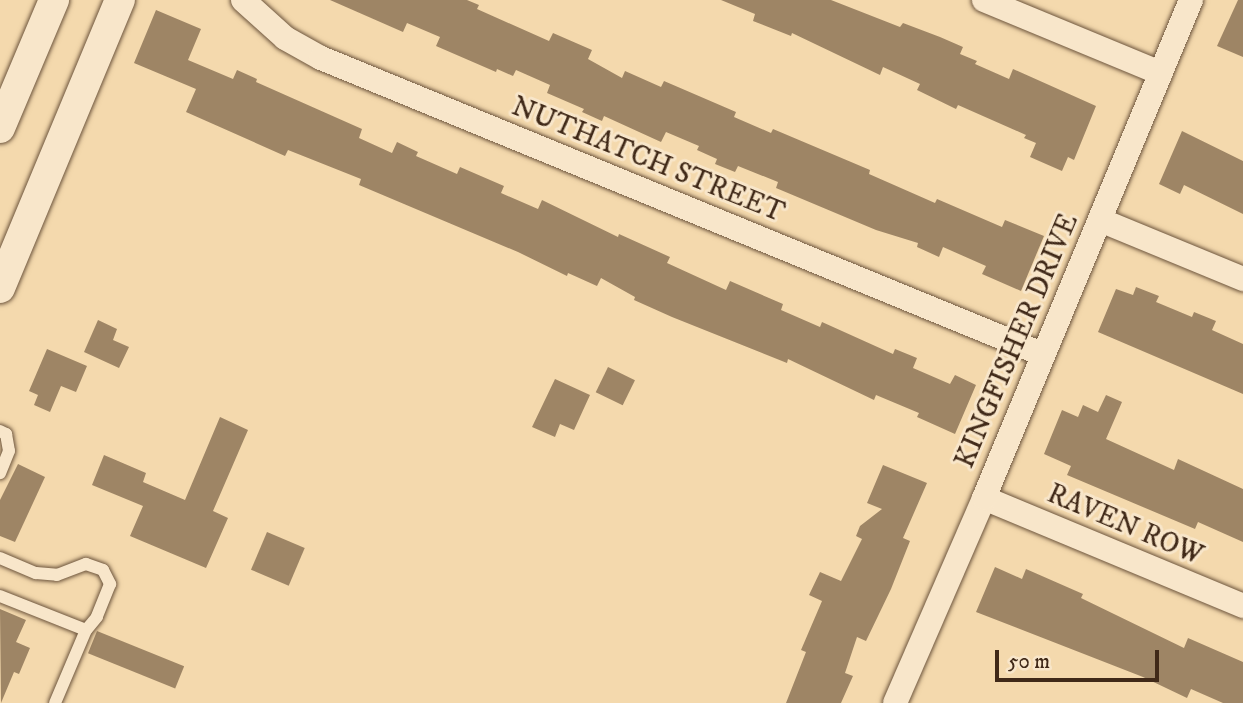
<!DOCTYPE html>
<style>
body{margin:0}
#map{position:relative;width:1243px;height:703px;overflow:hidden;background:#f4d9ad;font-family:"IM FELL DW Pica",serif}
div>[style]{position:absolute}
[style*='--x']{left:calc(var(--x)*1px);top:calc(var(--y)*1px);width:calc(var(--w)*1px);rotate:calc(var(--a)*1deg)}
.building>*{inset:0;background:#9e8565;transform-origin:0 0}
.roads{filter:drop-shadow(0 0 2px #6d553d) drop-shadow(0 0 2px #6d553d)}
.service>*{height:12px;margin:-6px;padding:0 6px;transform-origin:6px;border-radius:6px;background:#f8e6ca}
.minor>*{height:24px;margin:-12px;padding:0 12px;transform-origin:12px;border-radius:12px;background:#f8e6ca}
.tertiary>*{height:30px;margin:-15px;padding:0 15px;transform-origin:15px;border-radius:15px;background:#f8e6ca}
span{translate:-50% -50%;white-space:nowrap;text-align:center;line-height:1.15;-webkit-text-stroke:6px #f8e6ca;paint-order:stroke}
.street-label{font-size:28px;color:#402918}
.scale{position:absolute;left:995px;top:650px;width:164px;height:32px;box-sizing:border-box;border:4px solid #402918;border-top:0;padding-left:9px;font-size:21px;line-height:24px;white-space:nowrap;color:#402918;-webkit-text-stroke:5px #f8e6ca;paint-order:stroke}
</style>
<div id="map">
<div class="building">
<div style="clip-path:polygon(330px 0,467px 0,479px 5px,477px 9px,549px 41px,553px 33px,592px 50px,588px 59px,622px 78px,625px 71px,661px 87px,664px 81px,736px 112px,734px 117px,771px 133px,773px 129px,870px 170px,869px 174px,935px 203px,937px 199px,1002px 227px,1005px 220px,1044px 236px,1021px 291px,982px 274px,986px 266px,943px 247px,939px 257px,917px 247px,918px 243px,876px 230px,776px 188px,778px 182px,738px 166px,735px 172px,715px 164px,717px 159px,697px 150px,699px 146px,666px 132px,661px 142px,604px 116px,602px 121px,582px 112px,584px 109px,547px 93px,550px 85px,516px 70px,513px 76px,497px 69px,496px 72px,436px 46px,440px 37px,407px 23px,403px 32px)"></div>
<div style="clip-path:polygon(721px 0,831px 0,900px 27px,903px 23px,940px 37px,963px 47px,960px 54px,977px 61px,975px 64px,1009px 79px,1013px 69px,1096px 106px,1074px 160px,1068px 157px,1062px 171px,1030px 157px,1036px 143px,1024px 138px,1026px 135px,958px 105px,956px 109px,917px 90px,920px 84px,883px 67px,880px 75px,792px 33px,791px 36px,753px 21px,755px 14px)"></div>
<div style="clip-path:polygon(1238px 0,1243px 0,1243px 57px,1217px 46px)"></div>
<div style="clip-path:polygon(156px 10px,201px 29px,188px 60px,233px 79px,237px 70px,257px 79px,256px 82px,362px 129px,359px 138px,392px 153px,397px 142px,418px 152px,416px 156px,457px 174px,460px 167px,504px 186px,501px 193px,538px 209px,542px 200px,618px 237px,619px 234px,670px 257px,667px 263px,726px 290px,730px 281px,783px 304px,781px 310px,820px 327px,822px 322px,893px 354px,895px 349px,917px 358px,913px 368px,950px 384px,955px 375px,976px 385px,955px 434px,917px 417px,919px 413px,876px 395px,874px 400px,788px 359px,787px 363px,672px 317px,634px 300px,635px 297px,601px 278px,597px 286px,568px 273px,567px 276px,518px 252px,359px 185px,361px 179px,288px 150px,285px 156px,186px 112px,196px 89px,134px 63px)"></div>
<div style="clip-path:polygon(1182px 131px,1243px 161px,1243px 214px,1184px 185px,1180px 194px,1159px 184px)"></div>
<div style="clip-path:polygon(1136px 287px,1159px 296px,1156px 302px,1192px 317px,1194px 312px,1216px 321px,1212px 330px,1243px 344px,1243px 394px,1098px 332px,1116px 289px,1133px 295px)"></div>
<div style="clip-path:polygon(98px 320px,117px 329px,113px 340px,129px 347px,119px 368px,84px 352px)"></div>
<div style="clip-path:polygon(47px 349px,87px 366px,76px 392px,61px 386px,50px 412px,34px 405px,38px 395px,29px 391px)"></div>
<div style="left:608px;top:367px;width:30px;height:28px;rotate:26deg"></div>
<div style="clip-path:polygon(555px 379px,590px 395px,574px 430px,560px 424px,555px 437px,532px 427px)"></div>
<div style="clip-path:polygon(1106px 395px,1122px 402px,1106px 439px,1174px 470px,1178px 459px,1243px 489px,1243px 542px,1198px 522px,1195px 529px,1067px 475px,1071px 466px,1044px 454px,1062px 410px,1078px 417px,1083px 405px,1098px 412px)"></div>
<div style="clip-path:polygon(220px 417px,248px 430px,213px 511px,228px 518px,206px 568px,130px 536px,143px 506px,92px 485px,104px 455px,146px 473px,143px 482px,185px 500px)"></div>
<div style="clip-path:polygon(18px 464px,45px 477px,15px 542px,0 536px,0 500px)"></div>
<div style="clip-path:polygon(883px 465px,927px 483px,903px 538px,910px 541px,891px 589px,866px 641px,857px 637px,845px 673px,853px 676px,841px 703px,786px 703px,806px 652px,801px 650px,822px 601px,809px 595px,820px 572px,841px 581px,862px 539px,856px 536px,860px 526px,882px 509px,867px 503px)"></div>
<div style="left:267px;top:532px;width:41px;height:41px;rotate:23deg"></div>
<div style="clip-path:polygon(995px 567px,1022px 579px,1026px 569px,1083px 594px,1081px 598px,1184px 648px,1188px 638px,1243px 662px,1243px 703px,1223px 703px,1191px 689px,1187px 698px,1143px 677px,976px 612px)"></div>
<div style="clip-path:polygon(0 609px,26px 620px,16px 642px,30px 648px,19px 674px,14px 672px,1px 703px)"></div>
<div style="left:97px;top:631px;width:94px;height:24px;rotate:22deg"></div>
</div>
<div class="roads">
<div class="service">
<div style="--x:0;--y:431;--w:7;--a:27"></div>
<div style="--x:6;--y:434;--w:17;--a:80"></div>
<div style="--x:9;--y:451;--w:24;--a:112"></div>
<div style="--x:0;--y:558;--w:39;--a:23"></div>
<div style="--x:36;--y:573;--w:21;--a:5"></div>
<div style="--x:57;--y:575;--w:31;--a:-21"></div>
<div style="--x:86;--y:564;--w:18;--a:19"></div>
<div style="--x:103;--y:570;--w:16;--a:63"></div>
<div style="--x:110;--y:584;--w:35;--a:112"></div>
<div style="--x:97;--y:617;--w:17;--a:130"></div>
<div style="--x:86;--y:630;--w:79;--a:113"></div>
<div style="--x:0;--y:596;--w:92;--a:21.6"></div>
</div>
<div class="minor">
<div style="--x:243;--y:0;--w:57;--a:42.1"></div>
<div style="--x:285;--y:38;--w:41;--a:29.1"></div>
<div style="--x:321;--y:58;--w:779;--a:22.32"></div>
<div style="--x:984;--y:0;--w:191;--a:22.5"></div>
<div style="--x:1100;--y:220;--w:155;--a:22.4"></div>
<div style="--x:984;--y:498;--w:281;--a:22.6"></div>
<div style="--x:895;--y:703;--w:223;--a:-66.5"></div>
<div style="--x:984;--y:498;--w:539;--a:-67.43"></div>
</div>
<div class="tertiary">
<div style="--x:0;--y:128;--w:139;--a:-67.1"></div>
<div style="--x:0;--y:288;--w:312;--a:-67.4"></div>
</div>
</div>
<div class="street-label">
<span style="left:648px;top:160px;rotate:22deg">NUTHATCH STREET</span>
<span style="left:1017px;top:341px;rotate:-67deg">KINGFISHER DRIVE</span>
<span style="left:1125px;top:525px;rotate:23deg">RAVEN ROW</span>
</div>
<div class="scale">50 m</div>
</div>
